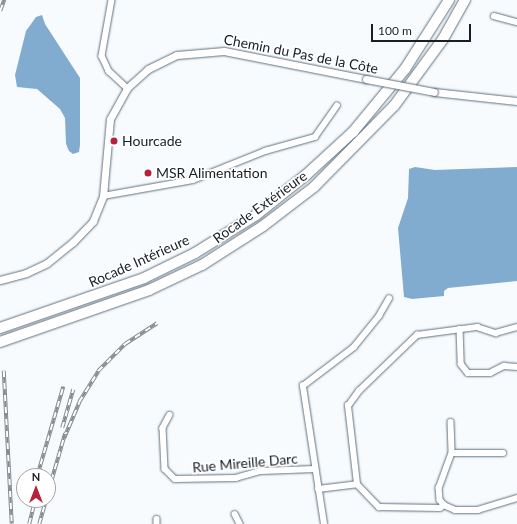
<!DOCTYPE html>
<meta charset="utf-8">
<style>
body{margin:0}
#map{position:relative;width:517px;height:524px;overflow:hidden;background:#f7fbfe;font-family:Lato,sans-serif}
div>[style]{position:absolute}
[style*='--x']{left:calc(var(--x)*1px);top:calc(var(--y)*1px);width:calc(var(--w)*1px);rotate:calc(var(--a)*1deg)}
.water>*{inset:0;background:#82abd0}
.roads{filter:drop-shadow(0 0 1px #61707e) drop-shadow(0 0 1px #61707e)}
.minor>*{height:5.5px;margin:-2.75px;padding:0 2.75px;transform-origin:2.75px;border-radius:2.75px;background:#fff}
.tertiary>*{height:7px;margin:-3.5px;padding:0 3.5px;transform-origin:3.5px;border-radius:3.5px;background:#fff}
.motorway>*{height:10px;margin:-5px;padding:0 5px;transform-origin:5px;border-radius:5px;background:#fff}
.rail>*{height:3.5px;margin-top:-1.75px;transform-origin:0;background:repeating-linear-gradient(90deg,#fff 0 6px,#868b8f 0 12px);box-sizing:border-box;border-block:1px solid #868b8f}
.bridges{filter:drop-shadow(0 0 1px #61707e) drop-shadow(0 0 1px #61707e)}
.tertiary-bridge>*{height:7px;margin:-3.5px;padding:0 3.5px;transform-origin:3.5px;border-radius:3.5px;background:#fff}
.dots>*{width:11px;height:11px;translate:-50% -50%;box-sizing:border-box;border:2px solid #fff;border-radius:50%}
span{translate:-50% -50%;white-space:nowrap;text-align:center;line-height:1.15;-webkit-text-stroke:3.5px #fff;paint-order:stroke}
.street-label{font-size:14px;color:#181e24}
.poi-label{font-size:14px;color:#181e24}
.left{translate:0 -50%;text-align:left}
.north{position:absolute;left:16px;top:468px;width:40px;height:40px;box-sizing:border-box;background:#fff;border:1px solid #a3a5a7;border-radius:50%;rotate:0deg;font-size:11px;font-weight:700;line-height:16px;text-align:center;color:#181e24}
.north::after{content:'';display:block;margin:auto;width:14px;height:18px;background:#b42139;clip-path:polygon(50% 0,100% 100%,50% 72%,0 100%)}
.scale{position:absolute;left:371px;top:24px;width:100px;height:18px;box-sizing:border-box;border:2px solid #181e24;border-top:0;padding-left:5px;font-size:12px;line-height:14px;white-space:nowrap;color:#181e24;-webkit-text-stroke:3px #fff;paint-order:stroke}
</style>
<div id="map">
<div class="water">
<div style="clip-path:polygon(42px 15px,45px 24px,80px 78px,80px 145px,79px 152px,73px 154px,69px 151px,66px 144px,65px 118px,60px 109px,37px 89px,17px 87px,15px 75px,26px 31px,36px 17px)"></div>
<div style="clip-path:polygon(415px 167px,435px 170px,517px 167px,517px 281px,448px 288px,444px 291px,444px 296px,412px 299px,404px 297px,398px 228px,408px 198px,409px 169px)"></div>
</div>
<div class="roads">
<div class="minor">
<div style="--x:112;--y:0;--w:57;--a:100.1"></div>
<div style="--x:102;--y:56;--w:17;--a:65"></div>
<div style="--x:109;--y:71;--w:25;--a:43"></div>
<div style="--x:494;--y:16;--w:24;--a:15"></div>
<div style="--x:103;--y:196;--w:91;--a:-10.1"></div>
<div style="--x:193;--y:180;--w:78;--a:-21.9"></div>
<div style="--x:265;--y:151;--w:52;--a:-15.6"></div>
<div style="--x:315;--y:137;--w:38;--a:-55"></div>
<div style="--x:460;--y:329;--w:35;--a:88"></div>
<div style="--x:461;--y:364;--w:11;--a:52"></div>
<div style="--x:468;--y:373;--w:22;--a:0"></div>
<div style="--x:490;--y:373;--w:16;--a:-27"></div>
<div style="--x:504;--y:366;--w:13;--a:4"></div>
<div style="--x:170;--y:415;--w:15;--a:118"></div>
<div style="--x:163;--y:428;--w:41;--a:87.2"></div>
<div style="--x:165;--y:469;--w:14;--a:45"></div>
<div style="--x:175;--y:479;--w:61;--a:-0.9"></div>
<div style="--x:236;--y:478;--w:26;--a:-16"></div>
<div style="--x:261;--y:471;--w:54;--a:-2.1"></div>
<div style="--x:451;--y:422;--w:31;--a:88"></div>
<div style="--x:452;--y:453;--w:37;--a:110"></div>
<div style="--x:439;--y:488;--w:12;--a:85"></div>
<div style="--x:440;--y:500;--w:6;--a:51"></div>
<div style="--x:444;--y:505;--w:12;--a:24"></div>
<div style="--x:455;--y:510;--w:23;--a:0"></div>
<div style="--x:478;--y:510;--w:41;--a:-17.1"></div>
<div style="--x:452;--y:453;--w:51;--a:0"></div>
<div style="--x:357;--y:484;--w:79;--a:-96.6"></div>
<div style="--x:348;--y:406;--w:19;--a:-54"></div>
<div style="--x:359;--y:391;--w:81;--a:-44"></div>
<div style="--x:417;--y:335;--w:61;--a:-7.6"></div>
<div style="--x:477;--y:327;--w:20;--a:18"></div>
<div style="--x:496;--y:333;--w:22;--a:-16"></div>
<div style="--x:318;--y:489;--w:39;--a:-7"></div>
<div style="--x:357;--y:484;--w:32;--a:46"></div>
<div style="--x:379;--y:507;--w:61;--a:0.9"></div>
<div style="--x:440;--y:508;--w:5;--a:-37"></div>
<div style="--x:235;--y:514;--w:11;--a:63"></div>
<div style="--x:157;--y:519;--w:5;--a:90"></div>
<div style="--x:324;--y:524;--w:140;--a:-98.7"></div>
<div style="--x:303;--y:386;--w:64;--a:-37.4"></div>
<div style="--x:354;--y:347;--w:40;--a:-51"></div>
<div style="--x:379;--y:316;--w:20;--a:-60"></div>
</div>
<div class="tertiary">
<div style="--x:434;--y:92;--w:83;--a:6.2"></div>
<div style="--x:0;--y:280;--w:27;--a:-15"></div>
<div style="--x:26;--y:273;--w:23;--a:-25"></div>
<div style="--x:47;--y:263;--w:33;--a:-39"></div>
<div style="--x:73;--y:242;--w:29;--a:-46"></div>
<div style="--x:93;--y:221;--w:27;--a:-68"></div>
<div style="--x:103;--y:196;--w:77;--a:-84.8"></div>
<div style="--x:110;--y:119;--w:35;--a:-61"></div>
<div style="--x:127;--y:88;--w:28;--a:-42"></div>
<div style="--x:148;--y:69;--w:32;--a:-26"></div>
<div style="--x:177;--y:55;--w:47;--a:-4.9"></div>
<div style="--x:224;--y:51;--w:145;--a:11.2"></div>
</div>
<div class="motorway">
<div style="--x:0;--y:328;--w:152;--a:-19.1"></div>
<div style="--x:144;--y:278;--w:57;--a:-26.1"></div>
<div style="--x:195;--y:253;--w:72;--a:-31.9"></div>
<div style="--x:256;--y:215;--w:64;--a:-38.7"></div>
<div style="--x:306;--y:175;--w:64;--a:-42.5"></div>
<div style="--x:353;--y:132;--w:82;--a:-50.5"></div>
<div style="--x:405;--y:69;--w:82;--a:-57.5"></div>
<div style="--x:0;--y:342;--w:158;--a:-19.2"></div>
<div style="--x:149;--y:290;--w:59;--a:-25.3"></div>
<div style="--x:202;--y:265;--w:72;--a:-32.6"></div>
<div style="--x:263;--y:226;--w:64;--a:-37.4"></div>
<div style="--x:314;--y:187;--w:114;--a:-45.4"></div>
<div style="--x:394;--y:106;--w:83;--a:-53.8"></div>
<div style="--x:443;--y:39;--w:45;--a:-60.6"></div>
</div>
</div>
<div class="rail">
<div style="--x:0;--y:11;--w:12;--a:-70"></div>
<div style="--x:4;--y:371;--w:153;--a:87"></div>
<div style="--x:62;--y:428;--w:40;--a:-74"></div>
<div style="--x:64;--y:438;--w:39;--a:-67"></div>
<div style="--x:79;--y:402;--w:36;--a:-58"></div>
<div style="--x:98;--y:371;--w:38;--a:-45"></div>
<div style="--x:125;--y:344;--w:38;--a:-33"></div>
<div style="--x:37;--y:476;--w:93;--a:-73.7"></div>
<div style="--x:48;--y:492;--w:61;--a:-73.9"></div>
<div style="--x:29;--y:524;--w:25;--a:-76"></div>
<div style="--x:39;--y:524;--w:25;--a:-74"></div>
</div>
<div class="bridges">
<div class="tertiary-bridge">
<div style="--x:366;--y:79;--w:69;--a:10.8"></div>
</div>
</div>
<div class="dots">
<div style="left:114px;top:141px;background:#b42139"></div>
<div style="left:148px;top:173px;background:#b42139"></div>
</div>
<div class="street-label">
<span style="left:301px;top:54px;rotate:11deg">Chemin du Pas de la Côte</span>
<span style="left:260px;top:207px;rotate:-36deg">Rocade Extérieure</span>
<span style="left:139px;top:261px;rotate:-24deg">Rocade Intérieure</span>
<span style="left:245px;top:463px;rotate:-5deg">Rue Mireille Darc</span>
</div>
<div class="poi-label">
<span class="left" style="left:122px;top:141px">Hourcade</span>
<span class="left" style="left:156px;top:173px">MSR Alimentation</span>
</div>
<div class="north">N</div>
<div class="scale">100 m</div>
</div>
